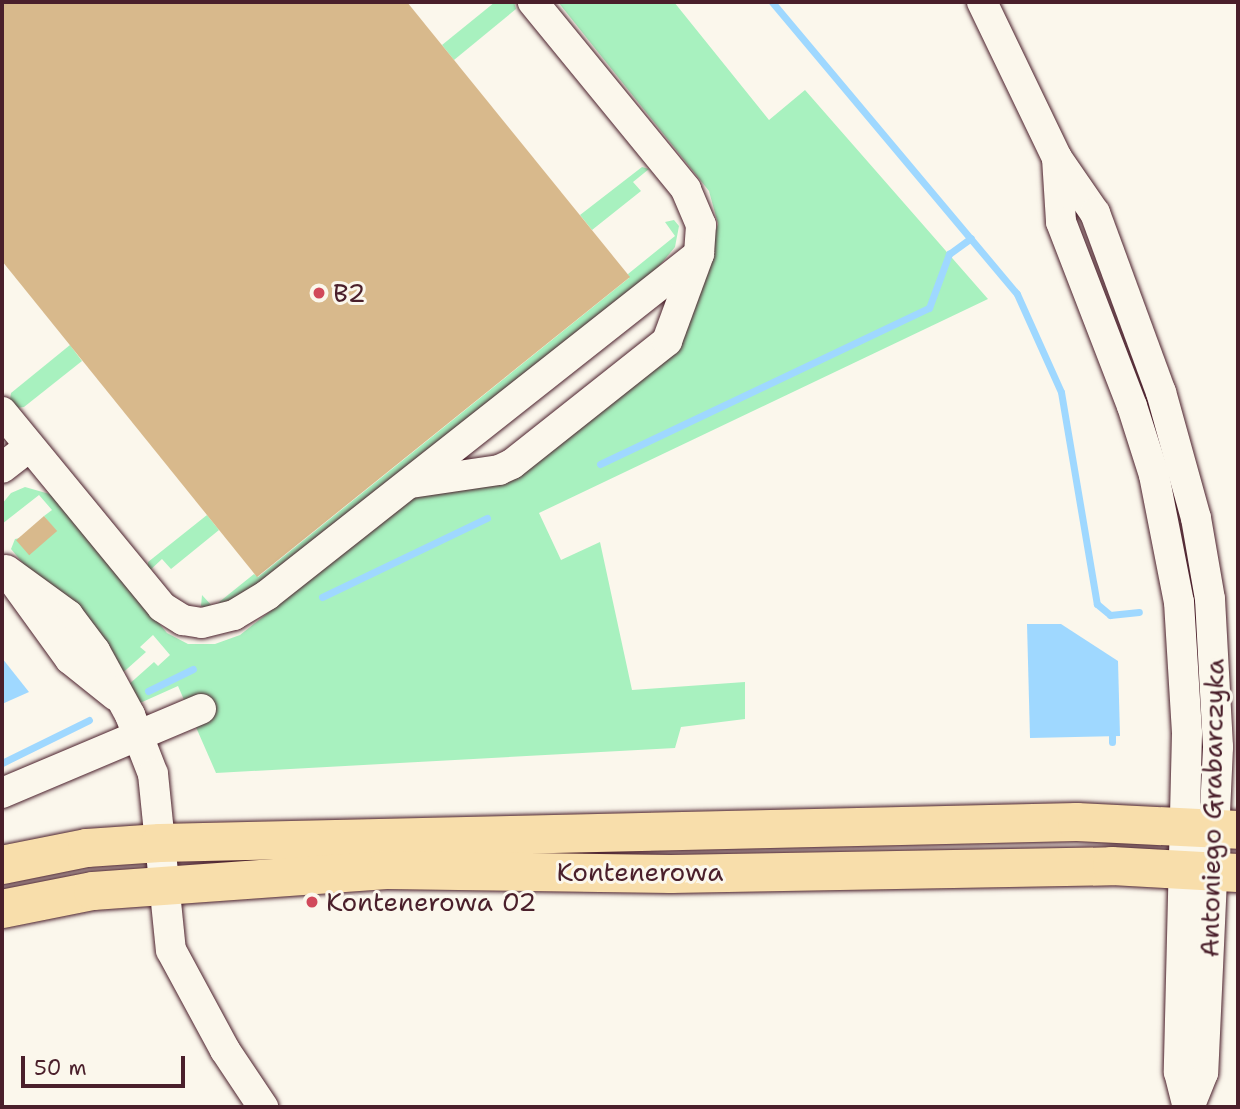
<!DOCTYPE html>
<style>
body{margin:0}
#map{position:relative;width:1240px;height:1109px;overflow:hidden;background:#fbf7ec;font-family:"Shantell Sans",sans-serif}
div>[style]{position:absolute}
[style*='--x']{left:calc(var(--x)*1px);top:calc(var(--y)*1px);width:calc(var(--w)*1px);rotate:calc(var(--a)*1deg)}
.green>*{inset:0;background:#a8f1bf}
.water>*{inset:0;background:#9fd8ff}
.stream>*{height:7px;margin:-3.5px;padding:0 3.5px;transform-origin:3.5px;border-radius:3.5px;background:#9fd8ff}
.building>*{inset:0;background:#d8b98c;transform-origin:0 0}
.roads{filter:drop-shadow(0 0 2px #4a1f2b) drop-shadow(0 0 2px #4a1f2b)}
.minor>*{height:30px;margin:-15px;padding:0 15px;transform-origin:15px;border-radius:15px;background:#fbf7ec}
.major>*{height:38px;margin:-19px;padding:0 19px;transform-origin:19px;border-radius:19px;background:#f8deab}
.dots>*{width:19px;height:19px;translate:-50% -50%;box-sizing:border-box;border:4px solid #fbf7ec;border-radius:50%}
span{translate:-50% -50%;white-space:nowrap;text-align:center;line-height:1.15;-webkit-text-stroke:6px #fbf7ec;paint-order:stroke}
.poi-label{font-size:26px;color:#4a1f2b}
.left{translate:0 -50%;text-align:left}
.street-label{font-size:26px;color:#4a1f2b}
.frame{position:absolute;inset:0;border:4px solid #4a1f2b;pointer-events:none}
.scale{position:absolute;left:21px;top:1056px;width:164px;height:32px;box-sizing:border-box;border:4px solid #4a1f2b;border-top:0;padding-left:9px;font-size:21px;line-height:24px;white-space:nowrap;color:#4a1f2b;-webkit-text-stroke:5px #fbf7ec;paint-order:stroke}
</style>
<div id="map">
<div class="green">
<div style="clip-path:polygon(495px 2px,514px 2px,516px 9px,454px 60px,442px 45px)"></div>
<div style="clip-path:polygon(558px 2px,674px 2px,769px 120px,805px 90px,988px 299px,539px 513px,561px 560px,600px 542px,632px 690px,745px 682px,745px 719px,681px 727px,675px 748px,216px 773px,178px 686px,140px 703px,127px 686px,154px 662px,158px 666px,170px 655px,153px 635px,140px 647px,146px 652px,118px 677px,11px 549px,15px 539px,56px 531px,44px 516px,52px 510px,39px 495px,2px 524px,2px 504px,11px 493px,25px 487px,53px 495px,167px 633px,188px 644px,215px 644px,240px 635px,424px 489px,508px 475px,689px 307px,718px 224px,709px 191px)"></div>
<div style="clip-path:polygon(642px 167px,649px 169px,633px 182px,641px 191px,592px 230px,580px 215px)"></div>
<div style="clip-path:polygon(674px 220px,679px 226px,675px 247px,655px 271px,254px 593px,228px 606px,208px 609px,201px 606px,202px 595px,213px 607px,254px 574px,258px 577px,629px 278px,628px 274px,675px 236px,665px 222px)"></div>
<div style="clip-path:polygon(70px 345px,82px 361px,24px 407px,16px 408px,10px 400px,11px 393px)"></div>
<div style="clip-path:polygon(207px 515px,219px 530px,171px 569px,162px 559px,147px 573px,148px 562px)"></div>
</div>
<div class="water">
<div style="clip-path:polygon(1027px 624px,1061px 624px,1118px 661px,1120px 736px,1030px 738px)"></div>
<div style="clip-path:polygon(2px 658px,29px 692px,2px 704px)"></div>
</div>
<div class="stream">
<div style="--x:772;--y:2;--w:381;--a:50"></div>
<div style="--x:1017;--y:294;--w:107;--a:65.8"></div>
<div style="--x:1061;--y:392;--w:215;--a:80.4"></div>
<div style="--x:1097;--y:604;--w:17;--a:40"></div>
<div style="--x:1110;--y:615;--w:29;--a:-6"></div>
<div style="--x:600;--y:464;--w:364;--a:-25.4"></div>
<div style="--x:929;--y:308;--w:58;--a:-69.7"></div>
<div style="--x:949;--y:254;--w:27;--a:-36"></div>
<div style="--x:322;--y:597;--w:183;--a:-25.6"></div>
<div style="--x:148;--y:691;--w:50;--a:-26.1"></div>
<div style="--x:1112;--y:736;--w:6;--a:90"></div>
<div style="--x:2;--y:763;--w:97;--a:-26.3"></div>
</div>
<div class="building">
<div style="clip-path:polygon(2px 2px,407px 2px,630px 277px,257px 577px,2px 261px)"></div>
<div style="left:44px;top:516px;width:20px;height:37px;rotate:49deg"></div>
</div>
<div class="roads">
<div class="minor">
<div style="--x:982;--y:2;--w:173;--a:64.3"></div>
<div style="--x:1057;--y:158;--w:67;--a:55.4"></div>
<div style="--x:1095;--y:213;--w:191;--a:69.8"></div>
<div style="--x:1161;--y:392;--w:131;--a:74.5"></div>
<div style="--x:1196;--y:518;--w:82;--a:80.2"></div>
<div style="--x:1210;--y:599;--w:148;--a:86.9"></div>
<div style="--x:1218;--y:747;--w:326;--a:92.6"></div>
<div style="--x:1203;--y:1073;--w:37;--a:112"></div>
<div style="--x:1057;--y:158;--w:64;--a:86.4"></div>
<div style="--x:1061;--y:222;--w:197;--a:68.9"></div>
<div style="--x:1132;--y:406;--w:72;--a:72.3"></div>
<div style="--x:1154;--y:475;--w:129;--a:78.9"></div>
<div style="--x:1179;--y:602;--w:131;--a:86.5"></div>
<div style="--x:1187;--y:733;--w:339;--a:91.4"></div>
<div style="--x:1179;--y:1072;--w:36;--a:76"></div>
<div style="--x:2;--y:412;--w:252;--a:50.6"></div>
<div style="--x:162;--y:607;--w:25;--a:32"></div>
<div style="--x:183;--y:620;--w:19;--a:9"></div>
<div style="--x:202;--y:623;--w:33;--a:-14"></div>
<div style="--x:234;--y:615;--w:39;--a:-31"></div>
<div style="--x:267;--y:595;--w:550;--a:-38.29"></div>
<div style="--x:699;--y:254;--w:29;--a:-86"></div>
<div style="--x:701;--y:225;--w:39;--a:-113"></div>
<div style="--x:686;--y:189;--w:242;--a:-129.3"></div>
<div style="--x:2;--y:468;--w:34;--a:-38"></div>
<div style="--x:411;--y:483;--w:89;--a:-8.4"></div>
<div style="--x:499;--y:470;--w:14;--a:-25"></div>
<div style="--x:512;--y:464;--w:198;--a:-38.4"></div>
<div style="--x:667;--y:341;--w:93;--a:-69.8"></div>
<div style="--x:6;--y:570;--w:77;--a:36"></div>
<div style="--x:68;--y:615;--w:45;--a:53.1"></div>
<div style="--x:95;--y:651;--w:73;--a:61.3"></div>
<div style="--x:130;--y:715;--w:63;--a:68.7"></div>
<div style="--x:153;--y:774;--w:177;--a:84.2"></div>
<div style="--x:171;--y:950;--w:114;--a:61.6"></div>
<div style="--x:225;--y:1050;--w:69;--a:56.3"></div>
<div style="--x:12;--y:579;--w:99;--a:54.1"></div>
<div style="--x:70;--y:659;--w:58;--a:38.7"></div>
<div style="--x:2;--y:793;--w:216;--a:-22.9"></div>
</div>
<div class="major">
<div style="--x:2;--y:865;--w:87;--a:-11.3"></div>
<div style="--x:87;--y:848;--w:73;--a:-3.9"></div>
<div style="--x:160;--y:843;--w:917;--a:-1.31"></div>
<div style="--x:1077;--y:822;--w:161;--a:2.8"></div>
<div style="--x:2;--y:909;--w:93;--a:-11.2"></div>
<div style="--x:93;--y:891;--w:294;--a:-4.1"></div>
<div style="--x:386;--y:870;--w:285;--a:0.8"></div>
<div style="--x:671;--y:874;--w:441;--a:-1"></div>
<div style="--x:1112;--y:866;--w:126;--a:3.2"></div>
</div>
</div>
<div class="dots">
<div style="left:319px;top:293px;background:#d1495b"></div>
<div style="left:312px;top:902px;background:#d1495b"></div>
</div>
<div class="poi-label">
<span class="left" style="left:333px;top:293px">B2</span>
<span class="left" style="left:326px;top:902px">Kontenerowa 02</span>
</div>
<div class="street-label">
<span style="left:1212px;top:808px;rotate:-89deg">Antoniego Grabarczyka</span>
<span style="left:640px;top:872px">Kontenerowa</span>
</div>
<div class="frame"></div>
<div class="scale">50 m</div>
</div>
